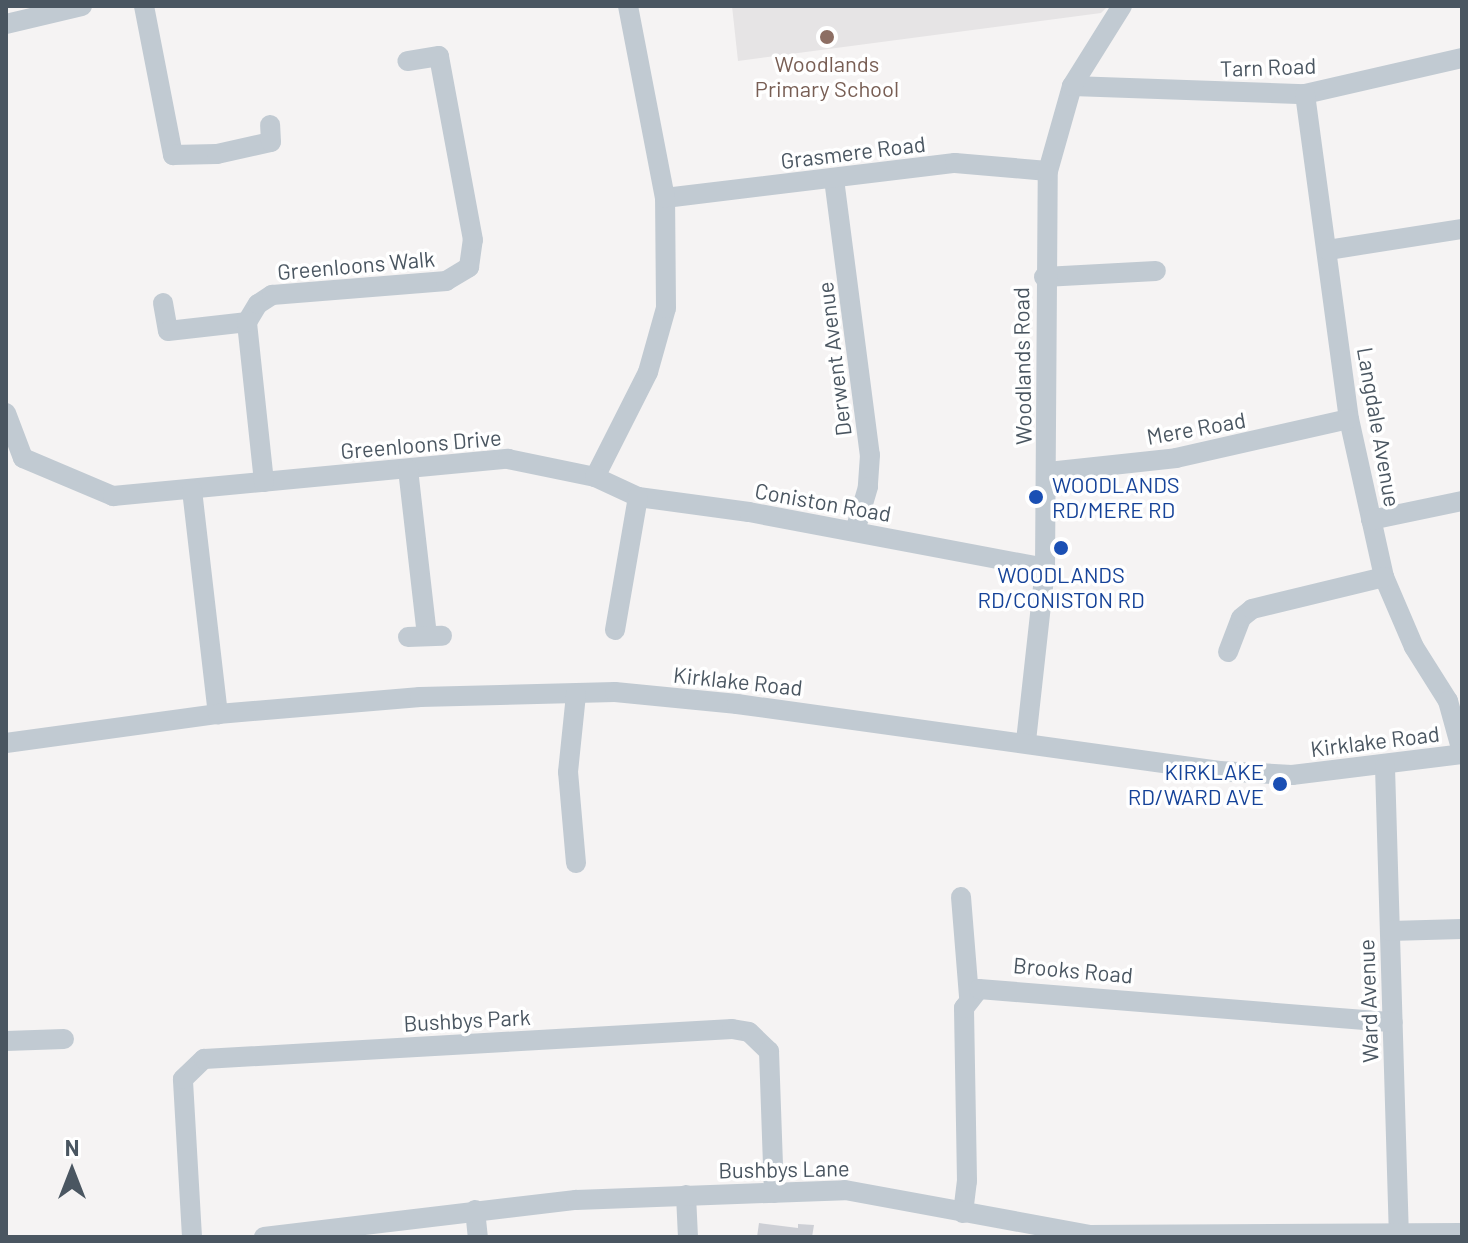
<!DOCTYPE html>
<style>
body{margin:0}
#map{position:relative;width:1468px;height:1243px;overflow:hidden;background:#f5f3f3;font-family:Barlow,sans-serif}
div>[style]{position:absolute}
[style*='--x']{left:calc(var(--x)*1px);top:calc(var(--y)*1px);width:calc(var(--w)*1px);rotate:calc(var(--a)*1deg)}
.education>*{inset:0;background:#e6e4e5}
.building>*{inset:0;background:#cdcfd5}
.minor>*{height:20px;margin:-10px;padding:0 10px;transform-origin:10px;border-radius:10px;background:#c1cad2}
.dots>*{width:22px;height:22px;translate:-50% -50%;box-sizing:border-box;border:4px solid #fff;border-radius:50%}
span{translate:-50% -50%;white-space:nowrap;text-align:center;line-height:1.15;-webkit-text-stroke:7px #fff;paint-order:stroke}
.education-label{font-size:22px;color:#785e54}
.street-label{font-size:22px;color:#4a5661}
.transit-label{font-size:22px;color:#164399}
.left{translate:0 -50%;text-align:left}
.right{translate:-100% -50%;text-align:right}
.frame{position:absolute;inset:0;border:8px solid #4a5661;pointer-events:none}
.north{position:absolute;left:32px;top:1131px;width:80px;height:80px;-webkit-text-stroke:6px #fff;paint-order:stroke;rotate:0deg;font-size:22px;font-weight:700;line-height:32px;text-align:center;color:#4a5661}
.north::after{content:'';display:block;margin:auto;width:28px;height:36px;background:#4a5661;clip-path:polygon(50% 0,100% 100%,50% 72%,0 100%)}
</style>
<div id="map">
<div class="education">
<div style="clip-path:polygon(732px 6px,1108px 6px,1101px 13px,738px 61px)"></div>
</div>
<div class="building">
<div style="clip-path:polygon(759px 1223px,798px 1228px,798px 1224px,814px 1225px,812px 1237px,757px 1237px)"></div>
</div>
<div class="minor">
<div style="--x:144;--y:6;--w:152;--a:79"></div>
<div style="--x:173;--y:155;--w:44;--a:-1.3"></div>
<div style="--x:217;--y:154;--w:55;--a:-12.5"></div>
<div style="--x:271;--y:142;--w:17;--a:-93"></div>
<div style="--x:6;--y:24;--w:78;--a:-13.3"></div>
<div style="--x:1072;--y:86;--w:233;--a:2"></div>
<div style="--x:1305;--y:94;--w:161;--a:-12.9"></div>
<div style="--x:1305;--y:94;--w:328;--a:82.3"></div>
<div style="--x:1349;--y:419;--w:162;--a:77.5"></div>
<div style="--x:1384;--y:577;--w:76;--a:66.8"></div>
<div style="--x:1414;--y:647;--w:64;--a:57.8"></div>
<div style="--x:1448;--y:701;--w:53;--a:74.6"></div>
<div style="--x:834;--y:179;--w:278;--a:82.6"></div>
<div style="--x:870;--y:455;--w:32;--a:94"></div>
<div style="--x:868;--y:487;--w:46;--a:106.5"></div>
<div style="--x:665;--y:198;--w:292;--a:-6.9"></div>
<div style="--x:955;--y:163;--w:93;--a:4.9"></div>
<div style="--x:1328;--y:250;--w:136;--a:-8.9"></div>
<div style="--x:1044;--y:277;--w:112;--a:-3.1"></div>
<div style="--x:163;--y:303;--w:28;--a:80"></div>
<div style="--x:168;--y:331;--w:80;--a:-6.5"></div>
<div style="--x:6;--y:413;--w:48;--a:69.3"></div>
<div style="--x:23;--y:458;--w:98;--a:22.9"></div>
<div style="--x:113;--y:496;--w:397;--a:-5.4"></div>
<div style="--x:508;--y:459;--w:89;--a:11.7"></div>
<div style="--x:595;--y:477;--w:118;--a:-63.2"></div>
<div style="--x:648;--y:372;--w:66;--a:-74.3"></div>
<div style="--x:666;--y:308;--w:110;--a:-90.5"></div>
<div style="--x:665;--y:198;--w:196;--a:-100.9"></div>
<div style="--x:408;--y:469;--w:167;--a:83.5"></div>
<div style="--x:1048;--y:472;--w:129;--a:-6.2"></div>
<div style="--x:1176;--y:458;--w:177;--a:-12.7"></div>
<div style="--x:595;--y:477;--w:47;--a:24.9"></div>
<div style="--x:638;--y:497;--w:112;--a:7.7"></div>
<div style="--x:749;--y:512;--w:301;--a:10.7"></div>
<div style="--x:264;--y:482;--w:161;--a:-96.1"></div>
<div style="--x:247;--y:322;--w:21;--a:-59"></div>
<div style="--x:258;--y:304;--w:17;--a:-33"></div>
<div style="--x:272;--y:295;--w:175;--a:-4.6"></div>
<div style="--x:446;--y:281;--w:27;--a:-31"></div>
<div style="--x:469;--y:267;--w:27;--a:-82"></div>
<div style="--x:473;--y:240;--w:187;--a:-100.5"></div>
<div style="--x:439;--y:56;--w:32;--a:171"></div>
<div style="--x:192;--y:490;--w:226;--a:83.4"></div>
<div style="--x:1371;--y:520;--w:93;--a:-11.8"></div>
<div style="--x:615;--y:630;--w:135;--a:-80.2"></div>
<div style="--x:408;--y:637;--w:34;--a:-2"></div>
<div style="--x:1228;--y:652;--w:36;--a:-69"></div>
<div style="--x:1241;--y:618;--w:14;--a:-39"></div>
<div style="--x:1252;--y:609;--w:136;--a:-13.6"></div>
<div style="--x:1026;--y:741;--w:174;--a:-83.7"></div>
<div style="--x:1045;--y:568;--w:397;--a:-89.6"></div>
<div style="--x:1048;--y:171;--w:88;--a:-74.2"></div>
<div style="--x:1072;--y:86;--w:94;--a:-58"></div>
<div style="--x:6;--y:743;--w:214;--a:-7.8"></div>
<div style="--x:218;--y:714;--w:203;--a:-4.8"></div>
<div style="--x:420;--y:697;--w:195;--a:-1.5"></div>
<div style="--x:615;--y:692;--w:123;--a:5.6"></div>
<div style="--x:737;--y:704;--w:487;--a:7.9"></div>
<div style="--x:1219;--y:771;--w:73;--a:3.1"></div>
<div style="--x:1292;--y:775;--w:171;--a:-7"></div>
<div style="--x:1385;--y:767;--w:465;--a:88.3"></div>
<div style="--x:576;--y:863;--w:91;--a:-95"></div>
<div style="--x:568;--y:772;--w:78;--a:-84.1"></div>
<div style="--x:961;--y:897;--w:100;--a:85.4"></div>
<div style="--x:1390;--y:931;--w:72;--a:-1.6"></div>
<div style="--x:6;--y:1041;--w:58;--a:-2"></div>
<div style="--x:686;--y:1195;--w:42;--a:87.3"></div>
<div style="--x:475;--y:1210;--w:27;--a:84"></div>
<div style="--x:963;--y:1213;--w:32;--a:-83"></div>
<div style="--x:967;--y:1181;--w:173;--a:-91"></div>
<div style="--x:964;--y:1008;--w:24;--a:-52"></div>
<div style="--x:979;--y:989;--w:415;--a:4.6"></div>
<div style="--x:192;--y:1237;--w:158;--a:-93.3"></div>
<div style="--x:183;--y:1079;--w:29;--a:-44"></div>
<div style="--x:204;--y:1059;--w:529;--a:-3.25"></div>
<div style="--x:732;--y:1029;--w:17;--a:10"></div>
<div style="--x:749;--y:1032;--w:28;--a:44"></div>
<div style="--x:769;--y:1051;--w:142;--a:88"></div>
<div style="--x:264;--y:1237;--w:314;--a:-6.8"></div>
<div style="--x:576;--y:1200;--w:269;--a:-2.1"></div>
<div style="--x:845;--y:1190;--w:248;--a:10.4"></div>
<div style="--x:1089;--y:1235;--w:373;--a:-0.3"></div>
</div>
<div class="dots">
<div style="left:827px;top:37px;background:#8d6e63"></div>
<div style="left:1036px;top:497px;background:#1a4fb4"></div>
<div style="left:1061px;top:548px;background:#1a4fb4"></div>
<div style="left:1280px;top:784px;background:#1a4fb4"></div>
</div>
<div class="education-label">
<span style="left:827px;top:76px">Woodlands<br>Primary School</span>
</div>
<div class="street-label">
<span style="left:1268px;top:67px;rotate:-2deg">Tarn Road</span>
<span style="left:853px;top:152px;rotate:-7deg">Grasmere Road</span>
<span style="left:356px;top:265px;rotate:-5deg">Greenloons Walk</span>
<span style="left:834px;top:359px;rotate:-97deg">Derwent Avenue</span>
<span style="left:1022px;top:366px;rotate:-91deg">Woodlands Road</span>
<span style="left:1379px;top:427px;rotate:80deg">Langdale Avenue</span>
<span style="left:1196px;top:428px;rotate:-10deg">Mere Road</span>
<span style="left:421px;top:444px;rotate:-5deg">Greenloons Drive</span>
<span style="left:823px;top:502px;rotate:10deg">Coniston Road</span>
<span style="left:738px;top:681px;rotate:6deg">Kirklake Road</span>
<span style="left:1375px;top:741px;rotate:-7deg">Kirklake Road</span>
<span style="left:1073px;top:970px;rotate:5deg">Brooks Road</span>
<span style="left:1368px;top:1001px;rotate:-92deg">Ward Avenue</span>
<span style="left:467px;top:1020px;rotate:-3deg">Bushbys Park</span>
<span style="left:784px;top:1169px;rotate:-1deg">Bushbys Lane</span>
</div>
<div class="transit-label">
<span class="left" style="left:1052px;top:497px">WOODLANDS<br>RD/MERE RD</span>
<span style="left:1061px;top:587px">WOODLANDS<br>RD/CONISTON RD</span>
<span class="right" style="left:1264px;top:784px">KIRKLAKE<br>RD/WARD AVE</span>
</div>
<div class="frame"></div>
<div class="north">N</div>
</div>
